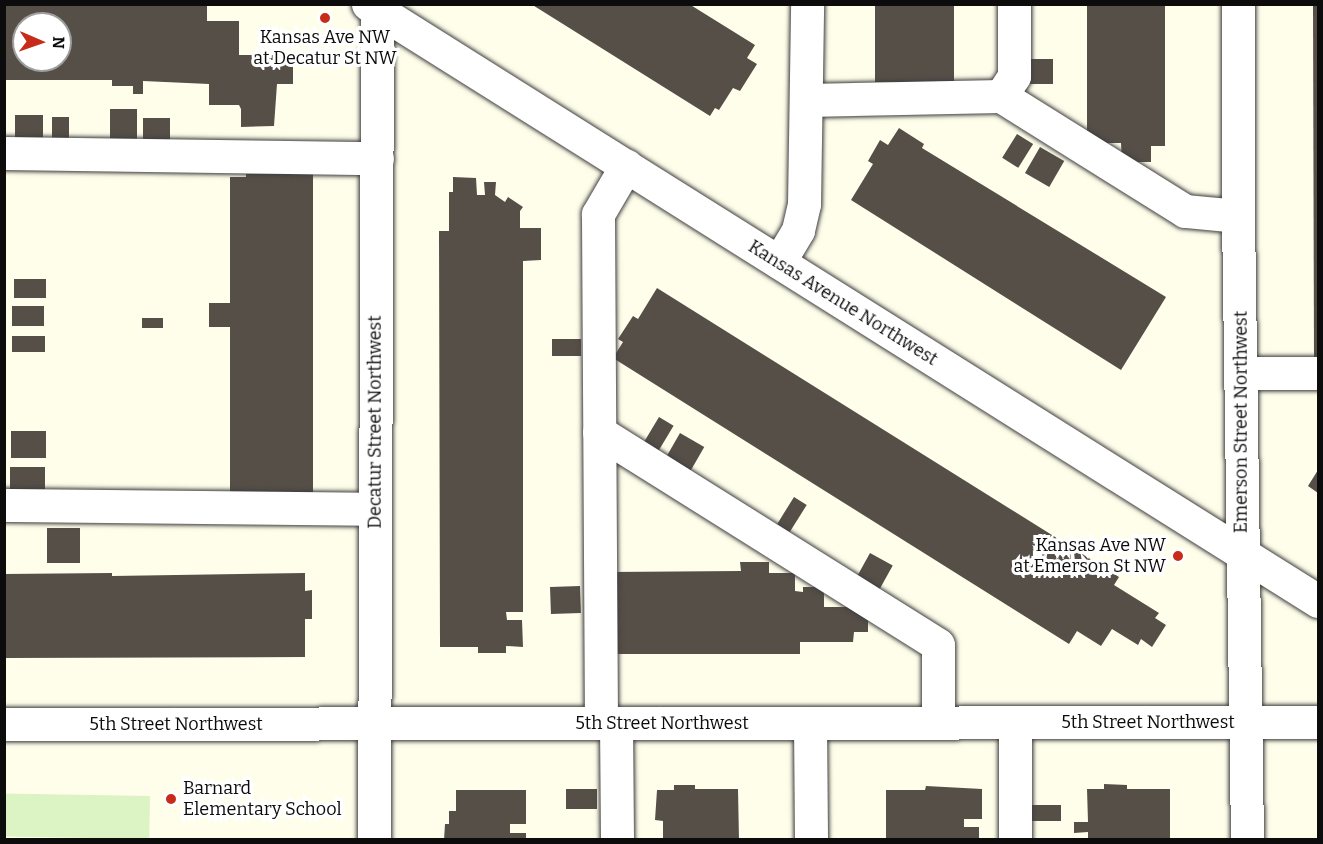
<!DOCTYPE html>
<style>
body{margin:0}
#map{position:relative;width:1323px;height:844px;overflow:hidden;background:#fffeeb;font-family:Bitter,serif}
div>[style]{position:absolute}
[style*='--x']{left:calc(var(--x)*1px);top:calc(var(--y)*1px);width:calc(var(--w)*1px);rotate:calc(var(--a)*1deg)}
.pitch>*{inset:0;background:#dcf3c4;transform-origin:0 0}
.building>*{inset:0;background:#564f48;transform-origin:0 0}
.roads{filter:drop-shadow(0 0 2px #3f3f3f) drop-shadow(0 0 2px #3f3f3f)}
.minor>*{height:33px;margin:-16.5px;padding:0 16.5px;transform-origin:16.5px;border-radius:16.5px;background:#fff}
.dots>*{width:16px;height:16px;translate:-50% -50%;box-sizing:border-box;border:3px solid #fff;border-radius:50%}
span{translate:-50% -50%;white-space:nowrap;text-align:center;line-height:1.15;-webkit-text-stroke:6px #fff;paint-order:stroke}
.poi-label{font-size:18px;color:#0c0c0c}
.right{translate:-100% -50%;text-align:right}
.left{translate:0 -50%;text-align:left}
.street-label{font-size:18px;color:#0c0c0c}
.frame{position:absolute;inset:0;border:6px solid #0c0c0c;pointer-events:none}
.north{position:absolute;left:12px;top:12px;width:60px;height:60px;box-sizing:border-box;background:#fff;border:2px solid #9e9e9e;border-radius:50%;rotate:92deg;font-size:16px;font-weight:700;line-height:24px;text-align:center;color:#0c0c0c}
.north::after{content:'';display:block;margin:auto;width:21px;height:27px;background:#c72b19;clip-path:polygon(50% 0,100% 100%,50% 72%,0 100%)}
</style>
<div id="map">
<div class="pitch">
<div style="left:150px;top:796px;width:43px;height:145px;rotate:91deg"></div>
</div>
<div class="building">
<div style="clip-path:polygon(evenodd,4px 4px,207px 4px,207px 21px,239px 21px,239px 55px,278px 55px,278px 60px,293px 60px,293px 84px,277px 84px,274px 126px,241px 127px,241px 109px,239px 105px,209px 105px,209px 84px,143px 81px,143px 94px,133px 94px,133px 86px,112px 86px,112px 80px,4px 80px,4px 4px,24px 24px,60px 24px,60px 60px,24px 60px,24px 24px)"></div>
<div style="clip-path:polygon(531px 4px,689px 4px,755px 45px,747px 58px,757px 64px,740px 91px,733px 88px,719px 110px,715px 108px,710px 116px)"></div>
<div style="clip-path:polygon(1313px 4px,1318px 4px,1318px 360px,1314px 360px)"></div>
<div style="left:875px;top:5px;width:79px;height:77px"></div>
<div style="clip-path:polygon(1087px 5px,1165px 5px,1165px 146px,1151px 146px,1151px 162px,1122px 162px,1121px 143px,1087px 143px)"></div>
<div style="left:1025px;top:59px;width:28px;height:25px"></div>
<div style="left:110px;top:109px;width:27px;height:38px"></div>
<div style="left:15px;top:115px;width:28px;height:34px"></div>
<div style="left:52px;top:117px;width:17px;height:31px"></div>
<div style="left:143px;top:118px;width:27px;height:29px"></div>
<div style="clip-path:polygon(899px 128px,924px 144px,922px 148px,1166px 297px,1121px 370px,851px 200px,873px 164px,868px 161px,880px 140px,888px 145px)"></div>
<div style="left:1017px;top:134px;width:19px;height:28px;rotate:32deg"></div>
<div style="left:1040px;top:147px;width:28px;height:30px;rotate:30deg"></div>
<div style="clip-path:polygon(246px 174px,313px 174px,313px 494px,230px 492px,230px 327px,209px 327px,209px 303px,230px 303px,230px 177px,246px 177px)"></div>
<div style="clip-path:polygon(453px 177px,476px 178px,477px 195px,485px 195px,484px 182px,496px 182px,495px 195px,505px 202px,508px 197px,523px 207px,520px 211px,520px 228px,541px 228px,541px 260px,523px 261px,523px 612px,506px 612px,507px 620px,522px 620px,523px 647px,506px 646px,506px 653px,478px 653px,478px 647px,440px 647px,439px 231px,449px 231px,449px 192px,453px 192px)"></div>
<div style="left:14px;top:279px;width:32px;height:19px"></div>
<div style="clip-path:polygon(657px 288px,1119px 577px,1114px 585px,1159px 613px,1155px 618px,1166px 625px,1152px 647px,1141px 639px,1138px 645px,1112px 629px,1101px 646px,1077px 631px,1069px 644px,613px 358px,623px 342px,618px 339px,633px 316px,638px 319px)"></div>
<div style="left:12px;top:306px;width:32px;height:20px"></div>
<div style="left:142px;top:318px;width:21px;height:10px"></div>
<div style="left:12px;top:336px;width:33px;height:16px"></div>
<div style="left:552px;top:339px;width:29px;height:17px"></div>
<div style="left:659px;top:417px;width:17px;height:30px;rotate:31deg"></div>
<div style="left:11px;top:431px;width:35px;height:27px"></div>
<div style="left:680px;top:433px;width:28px;height:27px;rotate:30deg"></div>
<div style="left:10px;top:467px;width:35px;height:23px"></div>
<div style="clip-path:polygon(1318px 470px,1318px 493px,1308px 486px)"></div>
<div style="left:794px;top:497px;width:15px;height:32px;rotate:32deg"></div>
<div style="left:47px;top:528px;width:33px;height:35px"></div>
<div style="left:870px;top:553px;width:26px;height:28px;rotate:29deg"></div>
<div style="clip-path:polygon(740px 562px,769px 562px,769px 573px,795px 573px,795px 591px,803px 592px,803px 587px,817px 587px,824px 592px,824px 607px,851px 607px,868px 616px,868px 632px,854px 632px,853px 642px,800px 642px,800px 654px,610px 654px,610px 572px,741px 571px)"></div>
<div style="clip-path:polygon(112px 573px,112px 576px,305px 573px,305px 591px,312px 590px,312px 619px,305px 619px,305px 657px,4px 658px,4px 574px)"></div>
<div style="left:580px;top:586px;width:27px;height:30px;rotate:88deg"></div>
<div style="clip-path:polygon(1104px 784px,1127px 785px,1127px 789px,1170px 789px,1170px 840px,1088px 840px,1088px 832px,1074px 833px,1074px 822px,1088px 822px,1087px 789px,1104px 789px)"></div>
<div style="clip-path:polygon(674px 785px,695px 785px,695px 789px,738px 789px,739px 840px,663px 840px,663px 821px,655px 820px,657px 790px,674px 790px)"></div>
<div style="clip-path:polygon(926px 786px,982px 789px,982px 819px,964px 819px,964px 827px,979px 827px,979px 840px,886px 840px,886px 790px,925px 790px)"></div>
<div style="left:566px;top:789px;width:31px;height:20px"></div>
<div style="clip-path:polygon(456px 790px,526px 790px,526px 824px,510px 824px,510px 833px,526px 833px,526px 840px,444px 840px,445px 824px,449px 824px,449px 811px,456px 811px)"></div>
<div style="left:1061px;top:805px;width:16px;height:30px;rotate:90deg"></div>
</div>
<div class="roads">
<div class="minor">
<div style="--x:368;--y:4;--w:1122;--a:32.15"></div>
<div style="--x:1238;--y:4;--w:212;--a:90"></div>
<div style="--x:1238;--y:216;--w:624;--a:89.17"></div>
<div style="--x:1001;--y:96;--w:24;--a:-57"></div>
<div style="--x:1014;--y:76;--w:72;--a:-90"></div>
<div style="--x:806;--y:100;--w:195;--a:-1.2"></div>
<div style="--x:1001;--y:96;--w:217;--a:32"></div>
<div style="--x:1185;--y:211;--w:53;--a:5.4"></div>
<div style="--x:4;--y:153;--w:373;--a:0.8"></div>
<div style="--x:779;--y:262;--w:37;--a:-59"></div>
<div style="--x:798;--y:230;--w:27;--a:-77"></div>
<div style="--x:804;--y:204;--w:200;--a:-89.1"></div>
<div style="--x:1242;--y:373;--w:76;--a:0"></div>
<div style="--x:599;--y:432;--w:400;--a:32.1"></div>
<div style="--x:938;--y:645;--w:78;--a:90"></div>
<div style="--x:4;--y:505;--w:371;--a:0.6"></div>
<div style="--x:601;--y:723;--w:509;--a:-90.34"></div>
<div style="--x:598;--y:214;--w:56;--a:-59.7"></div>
<div style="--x:616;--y:723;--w:117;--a:89.5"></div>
<div style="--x:810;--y:723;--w:117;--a:89.5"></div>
<div style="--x:1015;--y:723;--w:117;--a:90"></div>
<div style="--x:4;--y:724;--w:1314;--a:-0.09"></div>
<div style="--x:374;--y:840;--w:836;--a:-89.79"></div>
</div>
</div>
<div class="dots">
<div style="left:325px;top:18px;background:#c72b19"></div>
<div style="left:1178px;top:556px;background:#c72b19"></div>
<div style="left:171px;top:799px;background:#c72b19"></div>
</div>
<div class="poi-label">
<span style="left:325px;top:48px">Kansas Ave NW<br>at Decatur St NW</span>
<span class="right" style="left:1166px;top:556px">Kansas Ave NW<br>at Emerson St NW</span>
<span class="left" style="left:183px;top:799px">Barnard<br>Elementary School</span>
</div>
<div class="street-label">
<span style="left:843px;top:303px;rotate:32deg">Kansas Avenue Northwest</span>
<span style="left:375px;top:422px;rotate:-90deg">Decatur Street Northwest</span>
<span style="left:1241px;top:422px;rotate:-90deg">Emerson Street Northwest</span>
<span style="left:1148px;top:722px">5th Street Northwest</span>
<span style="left:662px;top:723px">5th Street Northwest</span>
<span style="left:176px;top:724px">5th Street Northwest</span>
</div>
<div class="frame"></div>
<div class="north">N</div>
</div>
